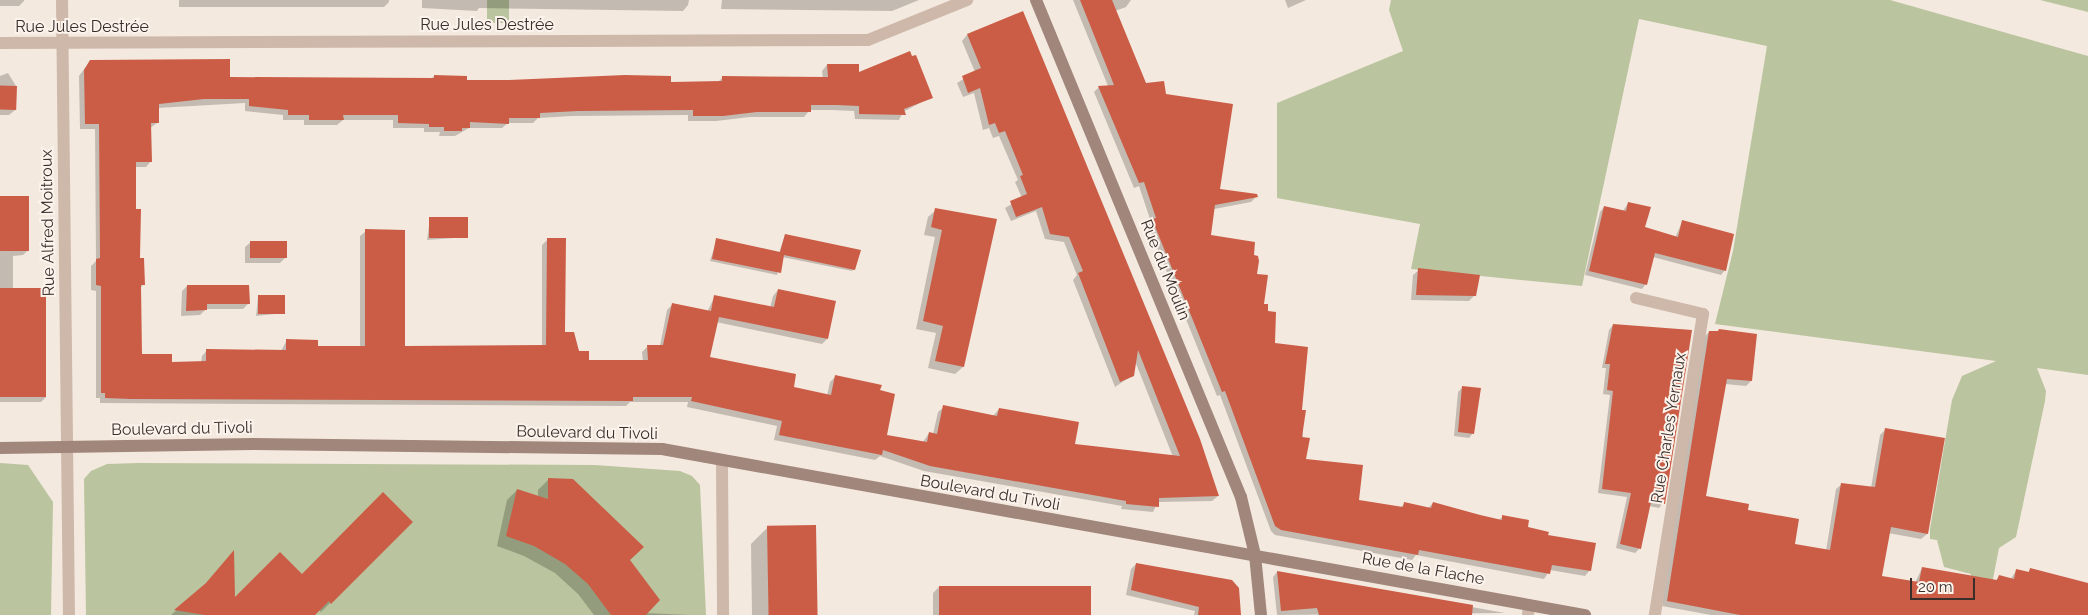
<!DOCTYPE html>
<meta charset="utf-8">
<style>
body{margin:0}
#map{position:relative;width:2088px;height:615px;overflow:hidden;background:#f4e9df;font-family:Raleway,sans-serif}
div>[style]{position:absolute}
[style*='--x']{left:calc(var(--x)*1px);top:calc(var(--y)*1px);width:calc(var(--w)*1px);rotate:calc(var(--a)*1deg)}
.green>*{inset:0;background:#bac49e;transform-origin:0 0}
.shadow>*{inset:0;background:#0003}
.building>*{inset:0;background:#cb5d46;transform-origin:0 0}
.street>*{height:12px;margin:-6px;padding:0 6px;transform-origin:6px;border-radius:6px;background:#cdb8aa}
.secondary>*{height:12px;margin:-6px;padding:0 6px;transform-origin:6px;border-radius:6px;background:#a1867b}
span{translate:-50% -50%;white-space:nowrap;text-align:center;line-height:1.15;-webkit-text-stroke:4px #fbf3ec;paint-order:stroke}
.street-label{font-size:16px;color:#3a2e2a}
.scale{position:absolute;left:1910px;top:578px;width:65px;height:22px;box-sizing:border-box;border:2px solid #3a2e2a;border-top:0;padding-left:6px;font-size:15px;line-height:18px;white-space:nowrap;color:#3a2e2a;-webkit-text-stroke:4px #fbf3ec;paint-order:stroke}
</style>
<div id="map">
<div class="green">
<div style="left:487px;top:0;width:22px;height:23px"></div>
<div style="clip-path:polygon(1391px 0,1890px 0,2088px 56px,2088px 375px,2037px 368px,2046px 391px,2045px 401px,2016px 537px,1999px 548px,1986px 615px,1970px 584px,1971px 574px,1944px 567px,1937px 540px,1930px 539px,1930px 529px,1952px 400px,1962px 376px,1996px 361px,1715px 324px,1733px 251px,1767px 46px,1639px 19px,1582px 286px,1411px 269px,1420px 224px,1277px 198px,1277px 103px,1403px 51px,1389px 10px)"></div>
<div style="clip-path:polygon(2040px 0,2088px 0,2088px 12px)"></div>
<div style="clip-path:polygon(0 463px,28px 465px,53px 502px,51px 615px,0 615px)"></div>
<div style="clip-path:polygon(139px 463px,595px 465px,680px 471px,692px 476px,700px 485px,706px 615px,86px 615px,84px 479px,91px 471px,107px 464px)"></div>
</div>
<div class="shadow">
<div style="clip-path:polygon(0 0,24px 0,24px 1px,19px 6px,0 6px)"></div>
<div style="clip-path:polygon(179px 0,389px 0,389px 2px,384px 7px,179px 7px)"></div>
<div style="clip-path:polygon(422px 0,689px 0,688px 5px,683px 11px,479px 8px,477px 11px,422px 8px)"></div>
<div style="clip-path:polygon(722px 0,919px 0,892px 11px,721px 9px)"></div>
<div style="clip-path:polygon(1073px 0,1131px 0,1126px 7px,1115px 11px,1146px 84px,1165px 95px,1218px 190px,1256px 197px,1251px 202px,1214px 209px,1210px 236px,1252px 256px,1274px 344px,1301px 411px,1305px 460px,1358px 501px,1400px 508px,1404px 504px,1428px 508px,1433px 503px,1499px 520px,1503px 516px,1547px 536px,1590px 570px,1585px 576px,1550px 570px,1544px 579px,1416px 555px,1412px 560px,1275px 535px,1271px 531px,1220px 395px,1217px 396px,1148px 225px,1151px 222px,1139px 186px,1134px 188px,1094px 92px,1099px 87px,1108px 86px)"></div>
<div style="clip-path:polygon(1285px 0,1306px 0,1288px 8px)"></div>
<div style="clip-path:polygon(1022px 13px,1218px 496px,1212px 501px,1158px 502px,1153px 512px,1121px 509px,1122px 506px,924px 471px,880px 456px,875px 460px,774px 440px,777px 426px,687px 407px,688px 402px,630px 402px,626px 406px,100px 403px,100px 398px,96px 398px,96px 291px,91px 290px,91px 266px,96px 261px,95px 129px,80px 129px,79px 76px,90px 61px,229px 78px,430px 80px,434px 76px,466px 78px,466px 82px,670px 83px,717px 83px,722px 78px,823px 79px,822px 71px,827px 65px,931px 97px,903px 112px,899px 120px,855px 119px,854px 111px,831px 110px,810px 110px,804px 117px,750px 117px,716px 121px,688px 121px,688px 115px,572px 116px,538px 118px,533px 123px,508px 123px,502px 128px,469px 128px,455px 136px,439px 136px,440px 132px,424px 132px,424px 128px,393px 128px,393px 120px,343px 120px,337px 125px,304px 125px,304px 120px,283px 120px,283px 115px,245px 111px,245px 103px,157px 108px,157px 123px,150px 128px,151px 161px,146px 167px,135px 167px,135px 210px,143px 285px,139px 289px,140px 355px,171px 363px,201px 363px,202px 356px,207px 350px,281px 351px,287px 340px,317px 347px,360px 347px,360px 236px,366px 231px,403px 348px,542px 346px,542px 245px,548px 239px,564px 333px,588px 361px,643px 361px,642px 352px,648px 346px,660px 346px,667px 310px,672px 305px,707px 312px,715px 296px,770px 308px,773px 296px,778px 290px,827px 339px,822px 344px,716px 322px,708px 358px,792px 388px,827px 396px,830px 382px,835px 377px,879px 391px,885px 436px,923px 442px,929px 433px,933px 434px,938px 412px,944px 407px,993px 416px,999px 409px,1074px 445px,1173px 457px,1135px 361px,1133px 375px,1115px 387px,1073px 280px,1077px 275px,1064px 242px,1045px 239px,1036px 211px,1011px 221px,1005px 208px,1022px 198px,1015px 182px,1018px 180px,999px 136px,993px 138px,989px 128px,983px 130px,974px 93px,963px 97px,957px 83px,975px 72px,962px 41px,967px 35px)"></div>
<div style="clip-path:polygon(8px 73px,16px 86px,15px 110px,9px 115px,0 115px,0 76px)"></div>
<div style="clip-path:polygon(0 198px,28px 250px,23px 255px,13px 256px,13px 290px,46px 397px,41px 402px,0 402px)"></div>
<div style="clip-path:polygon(1628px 203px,1644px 228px,1675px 238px,1682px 222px,1725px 270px,1721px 275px,1653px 257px,1646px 284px,1642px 289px,1585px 275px,1600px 212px,1604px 207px,1623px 211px)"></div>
<div style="clip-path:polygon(936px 210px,996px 220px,963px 367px,955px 374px,928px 368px,936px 333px,916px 329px,935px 237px,924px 235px,928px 217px)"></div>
<div style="clip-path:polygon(430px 219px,467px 237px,427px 240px)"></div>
<div style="clip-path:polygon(785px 235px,854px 269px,852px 271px,782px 257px,777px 275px,710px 261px,717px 239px,779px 253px)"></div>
<div style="clip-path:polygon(251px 242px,286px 257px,280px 263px,245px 263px,245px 247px)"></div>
<div style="clip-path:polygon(1419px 270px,1475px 295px,1469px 301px,1411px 300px,1413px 275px)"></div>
<div style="clip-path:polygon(187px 286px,248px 304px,243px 309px,206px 309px,200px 315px,181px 316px,182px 291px)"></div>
<div style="clip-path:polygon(258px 297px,284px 313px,256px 316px)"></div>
<div style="clip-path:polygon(1613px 325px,1663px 503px,1659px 508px,1649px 506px,1640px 548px,1635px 553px,1616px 548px,1627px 497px,1598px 493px,1610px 395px,1603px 394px,1606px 368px,1602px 368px,1609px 330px)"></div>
<div style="clip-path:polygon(1709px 332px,1755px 335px,1751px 381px,1746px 386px,1725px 384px,1705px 497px,1747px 511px,1793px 545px,1826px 551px,1836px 489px,1842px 484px,1871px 488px,1880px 435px,1885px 430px,1944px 439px,1927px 534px,1921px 539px,1888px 533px,1881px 577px,1915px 583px,1922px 568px,1995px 581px,1999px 577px,2010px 580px,2016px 571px,2027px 573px,2030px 570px,2088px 584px,2088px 615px,1711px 615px,1662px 606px,1704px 337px)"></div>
<div style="clip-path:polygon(1462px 388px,1473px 433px,1469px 438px,1454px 436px,1458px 392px)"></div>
<div style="clip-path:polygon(548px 480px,629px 561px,646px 613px,689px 615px,594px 615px,578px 594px,555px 573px,524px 556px,497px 546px,507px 500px,517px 490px,538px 497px,538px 490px)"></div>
<div style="clip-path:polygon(411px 522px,321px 612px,319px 610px,314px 615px,171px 615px,201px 589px,233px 553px,234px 599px,302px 576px)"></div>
<div style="clip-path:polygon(768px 527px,816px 615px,752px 615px,751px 544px)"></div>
<div style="clip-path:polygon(1136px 564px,1240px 615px,1194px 615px,1195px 611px,1126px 595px,1131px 569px)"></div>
<div style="clip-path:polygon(1277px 572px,1505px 613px,1277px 615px,1273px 577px)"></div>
<div style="clip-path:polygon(939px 587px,1090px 615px,933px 615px,933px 593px)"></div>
</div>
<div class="building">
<div style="clip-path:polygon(1080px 0,1112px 0,1146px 83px,1164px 81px,1166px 94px,1233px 104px,1220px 189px,1257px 194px,1258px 197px,1215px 205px,1211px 235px,1255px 242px,1254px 255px,1258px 256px,1259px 261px,1257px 274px,1268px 275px,1264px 304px,1268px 304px,1268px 311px,1276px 312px,1275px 343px,1308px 347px,1302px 410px,1306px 410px,1302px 437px,1310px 438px,1306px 459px,1363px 465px,1359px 500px,1403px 507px,1404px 502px,1431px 508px,1433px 502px,1480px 515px,1502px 520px,1502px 515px,1529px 520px,1528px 527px,1549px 532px,1548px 535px,1596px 543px,1591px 571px,1552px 565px,1550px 574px,1419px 550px,1418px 555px,1281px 530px,1275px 526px,1225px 391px,1222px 392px,1152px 219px,1156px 218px,1144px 182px,1139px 183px,1098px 86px,1114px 85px)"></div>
<div style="clip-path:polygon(1023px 11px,1200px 439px,1219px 496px,1159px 498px,1159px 507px,1126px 504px,1126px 501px,930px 466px,883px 450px,882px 455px,779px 435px,782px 421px,691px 401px,692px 397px,633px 397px,633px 401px,131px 399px,105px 398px,105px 393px,101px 393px,101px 286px,96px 285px,96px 259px,100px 258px,99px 124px,85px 124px,84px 70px,90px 60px,230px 59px,230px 77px,434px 78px,434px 75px,467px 76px,467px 80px,509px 80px,625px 75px,671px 76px,671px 82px,722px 81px,722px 76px,828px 77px,827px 64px,859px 64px,859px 72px,910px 51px,912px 56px,916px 55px,933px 98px,904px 109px,906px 115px,859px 114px,859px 106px,837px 105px,811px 105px,811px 112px,757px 112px,723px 116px,693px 116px,693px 110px,578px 111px,540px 113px,540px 118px,509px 118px,509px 124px,470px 122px,470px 128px,462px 128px,462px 131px,444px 131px,444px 127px,429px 127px,429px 124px,398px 123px,398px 115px,343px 115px,344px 120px,309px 120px,309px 115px,288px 115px,288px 110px,249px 106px,249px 99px,204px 99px,159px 104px,159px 123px,151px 123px,152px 162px,136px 162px,136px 209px,141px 209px,140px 258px,144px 258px,145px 285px,141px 285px,142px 354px,172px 354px,172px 362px,206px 361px,206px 349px,286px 350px,286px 339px,318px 340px,318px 346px,365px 346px,365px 229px,405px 230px,405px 346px,546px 345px,547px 238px,566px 238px,565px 332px,574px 332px,579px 351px,589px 351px,589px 360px,648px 360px,647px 345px,663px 345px,672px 303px,711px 311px,714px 295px,774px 307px,778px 289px,836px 301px,828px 339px,719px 317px,710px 357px,796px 374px,794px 387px,831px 395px,835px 375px,882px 385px,880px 390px,895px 394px,887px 435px,927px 442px,929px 432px,937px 434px,943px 405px,997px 416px,999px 408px,1079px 422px,1075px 444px,1180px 456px,1138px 350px,1134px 376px,1120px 382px,1078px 273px,1083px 271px,1069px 237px,1050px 234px,1042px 207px,1016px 217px,1010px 201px,1027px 194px,1020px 176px,1023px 175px,1005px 131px,999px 133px,995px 123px,989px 125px,980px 88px,968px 93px,962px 76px,981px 68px,967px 34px)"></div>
<div style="left:17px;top:86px;width:24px;height:17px;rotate:92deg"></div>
<div style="left:29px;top:196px;width:55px;height:29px;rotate:90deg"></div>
<div style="clip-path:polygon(1628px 202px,1651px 207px,1645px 227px,1678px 237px,1682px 220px,1734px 234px,1726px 271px,1655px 253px,1647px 285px,1589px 271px,1604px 206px,1626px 211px)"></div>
<div style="clip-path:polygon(935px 208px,997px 219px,964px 367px,935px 361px,943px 326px,923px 321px,942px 230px,931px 227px)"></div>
<div style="left:468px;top:217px;width:21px;height:39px;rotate:90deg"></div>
<div style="clip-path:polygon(785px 234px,861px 250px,855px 270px,784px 255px,781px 273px,712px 259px,716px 238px,780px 252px)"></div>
<div style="left:250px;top:241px;width:37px;height:17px"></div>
<div style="clip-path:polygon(1418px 268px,1480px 275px,1476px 296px,1416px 295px)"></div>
<div style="clip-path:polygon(187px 285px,249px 285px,250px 304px,207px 304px,207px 310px,186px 311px)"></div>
<div style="left:0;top:288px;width:46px;height:109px"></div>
<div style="left:285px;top:295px;width:19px;height:27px;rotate:90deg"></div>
<div style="clip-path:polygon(1613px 324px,1692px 330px,1665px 504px,1651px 502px,1641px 549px,1620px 544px,1631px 493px,1602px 489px,1613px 391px,1607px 390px,1610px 364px,1605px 364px)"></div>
<div style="clip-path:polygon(1719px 329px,1757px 334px,1752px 381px,1727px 379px,1706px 496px,1749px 504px,1748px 510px,1799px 519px,1795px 544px,1830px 550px,1841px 483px,1875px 487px,1885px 428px,1945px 438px,1928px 534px,1891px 527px,1882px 576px,1919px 582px,1922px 567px,1997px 580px,1999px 575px,2014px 579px,2016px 569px,2029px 572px,2030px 568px,2088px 583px,2088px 615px,1740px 615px,1667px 601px,1709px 331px,1718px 331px)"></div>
<div style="clip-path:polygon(1462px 386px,1481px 388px,1474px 434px,1458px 432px)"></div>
<div style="clip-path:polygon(548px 478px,573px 479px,644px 547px,630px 560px,660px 600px,646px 615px,611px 615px,588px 584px,565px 564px,534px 546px,506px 536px,517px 489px,548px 499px)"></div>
<div style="clip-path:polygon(383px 492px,413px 522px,331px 604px,329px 601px,315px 615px,205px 615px,174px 610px,206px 583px,234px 550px,235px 597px,280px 552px,302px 574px)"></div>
<div style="left:816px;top:525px;width:90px;height:49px;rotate:89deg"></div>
<div style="clip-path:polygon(1136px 563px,1232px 580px,1239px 588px,1241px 615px,1198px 615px,1199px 607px,1131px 590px)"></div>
<div style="clip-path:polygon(1277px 571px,1473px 605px,1472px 615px,1319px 615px,1317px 608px,1281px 611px)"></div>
<div style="left:939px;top:586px;width:152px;height:29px"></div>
</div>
<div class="street">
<div style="--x:62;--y:0;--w:615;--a:89.35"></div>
<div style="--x:0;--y:43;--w:868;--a:-0.2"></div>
<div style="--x:868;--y:40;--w:107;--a:-22"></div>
<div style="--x:1636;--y:298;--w:69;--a:13.4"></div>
<div style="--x:1703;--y:314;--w:305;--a:99.1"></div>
<div style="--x:722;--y:462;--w:153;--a:89.6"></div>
<div style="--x:1528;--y:615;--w:10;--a:-84"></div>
</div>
<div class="secondary">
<div style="--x:1036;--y:0;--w:538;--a:67.59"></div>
<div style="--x:1241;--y:497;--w:60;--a:76.4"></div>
<div style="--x:1255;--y:555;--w:60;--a:84.3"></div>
<div style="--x:0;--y:448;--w:253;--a:-0.9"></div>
<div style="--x:253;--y:444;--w:409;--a:0.7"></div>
<div style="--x:662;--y:449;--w:938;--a:10.2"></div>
</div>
<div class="street-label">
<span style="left:487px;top:25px">Rue Jules Destrée</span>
<span style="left:82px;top:27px">Rue Jules Destrée</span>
<span style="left:48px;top:223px;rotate:-91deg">Rue Alfred Moitroux</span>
<span style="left:1165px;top:270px;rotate:68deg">Rue du Moulin</span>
<span style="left:1669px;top:428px;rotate:-81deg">Rue Charles Yernaux</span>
<span style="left:182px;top:429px;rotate:-1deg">Boulevard du Tivoli</span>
<span style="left:587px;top:433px;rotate:1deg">Boulevard du Tivoli</span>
<span style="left:990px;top:493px;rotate:10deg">Boulevard du Tivoli</span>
<span style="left:1423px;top:569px;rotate:10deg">Rue de la Flache</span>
</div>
<div class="scale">20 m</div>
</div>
